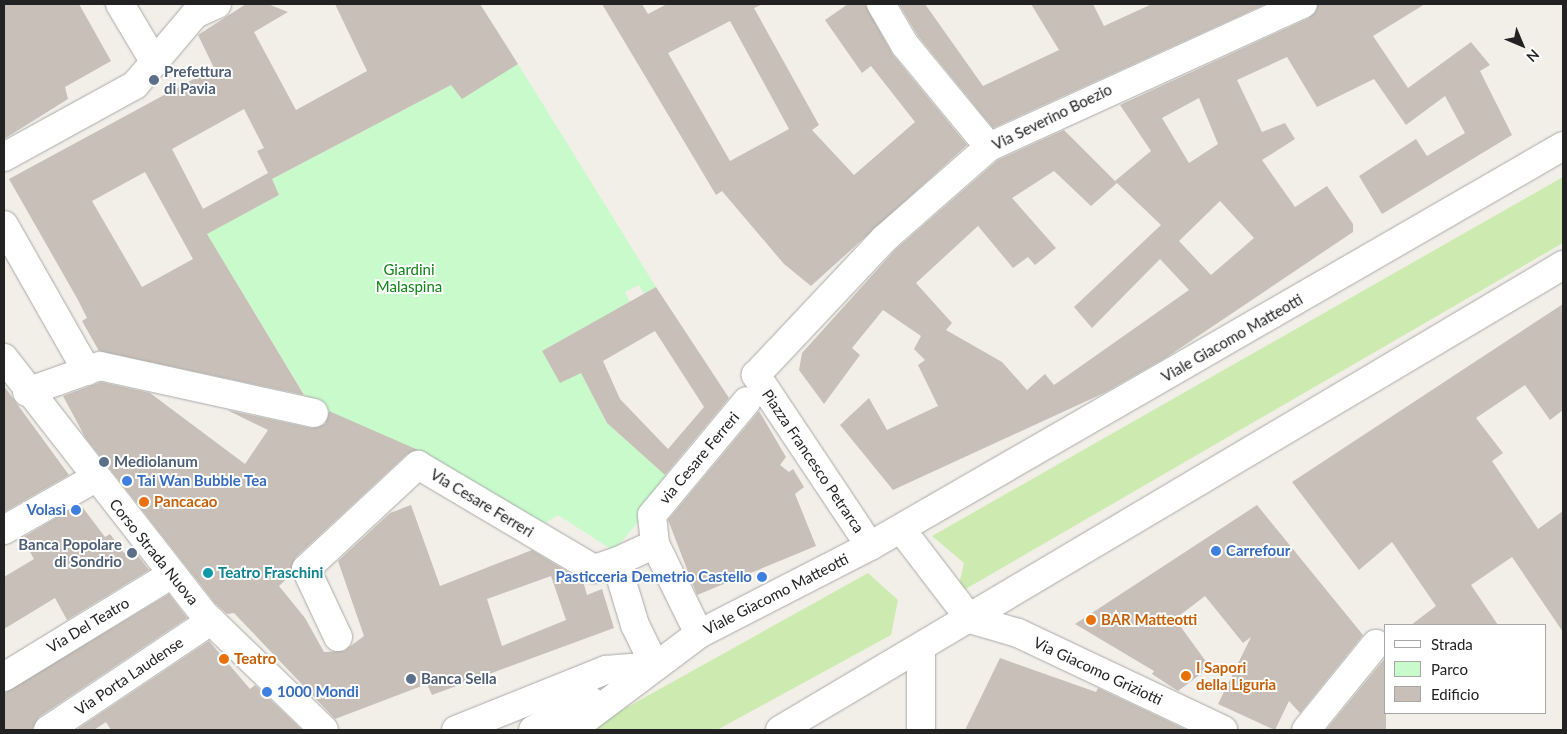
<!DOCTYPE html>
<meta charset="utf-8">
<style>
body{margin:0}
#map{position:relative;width:1567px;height:734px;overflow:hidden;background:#f2efe9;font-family:Lato,sans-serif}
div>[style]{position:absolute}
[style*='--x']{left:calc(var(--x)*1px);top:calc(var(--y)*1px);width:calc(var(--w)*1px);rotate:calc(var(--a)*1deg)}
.grass>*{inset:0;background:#cdebb0}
.park>*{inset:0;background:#c8facc}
.building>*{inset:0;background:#c7bfb8}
.roads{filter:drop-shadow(0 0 1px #a9a9a9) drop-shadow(0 0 1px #a9a9a9)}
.minor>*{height:28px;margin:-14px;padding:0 14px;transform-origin:14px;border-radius:14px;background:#fff}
.dots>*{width:14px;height:14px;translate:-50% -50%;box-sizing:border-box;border:2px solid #fff;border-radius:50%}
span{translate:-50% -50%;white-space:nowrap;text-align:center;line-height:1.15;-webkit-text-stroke:4px #fff;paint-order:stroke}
.service-label{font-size:15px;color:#4e5e75;font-weight:700}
.left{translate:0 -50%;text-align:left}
.right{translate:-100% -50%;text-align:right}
.street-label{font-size:15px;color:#222}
.park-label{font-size:15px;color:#0c8416}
.shop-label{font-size:15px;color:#366cbe;font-weight:700}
.food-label{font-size:15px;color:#c56008;font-weight:700}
.culture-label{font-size:15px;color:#0d838f;font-weight:700}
.frame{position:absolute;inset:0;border:5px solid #222;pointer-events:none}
.legend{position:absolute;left:1384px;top:624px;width:162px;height:90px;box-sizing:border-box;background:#fff;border:1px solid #a7a7a7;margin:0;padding:6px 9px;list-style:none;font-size:15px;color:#222}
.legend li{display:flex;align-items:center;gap:10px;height:25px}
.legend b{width:25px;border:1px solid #a7a7a7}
.north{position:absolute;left:1497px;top:20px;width:50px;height:50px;-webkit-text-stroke:4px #fff;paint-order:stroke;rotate:135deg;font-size:14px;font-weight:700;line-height:20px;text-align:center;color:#222}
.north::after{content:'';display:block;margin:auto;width:18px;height:22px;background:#222;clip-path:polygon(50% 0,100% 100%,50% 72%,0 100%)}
</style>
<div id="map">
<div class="grass">
<div style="clip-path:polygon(1563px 177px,1563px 243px,957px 594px,964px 563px,932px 536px)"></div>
<div style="clip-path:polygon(868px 573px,898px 600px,891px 635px,717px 730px,586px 730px)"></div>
</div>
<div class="park">
<div style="clip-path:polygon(518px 64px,656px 287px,644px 294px,639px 285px,625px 292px,630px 302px,542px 351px,560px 382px,581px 372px,607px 423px,672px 481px,614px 551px,558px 515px,537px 528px,413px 448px,311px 406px,207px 234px,279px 195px,272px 179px,451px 85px)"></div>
</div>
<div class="building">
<div style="clip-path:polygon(4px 4px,79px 4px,111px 61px,65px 87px,68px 99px,4px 139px)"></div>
<div style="clip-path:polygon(evenodd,246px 4px,268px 4px,288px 12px,254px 32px,296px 110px,367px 71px,335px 4px,480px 4px,518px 64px,462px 99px,451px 85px,272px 179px,279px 195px,207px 234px,304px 395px,99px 351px,82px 321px,87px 318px,78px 300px,9px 179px,214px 68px,198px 35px,246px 4px,244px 109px,264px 148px,257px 151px,268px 173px,203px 209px,172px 149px,244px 109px,246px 4px,145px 172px,193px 259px,142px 287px,92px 201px,145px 172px)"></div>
<div style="clip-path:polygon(evenodd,602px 4px,642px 4px,648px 14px,667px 4px,763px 4px,754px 8px,819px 125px,812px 130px,854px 175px,915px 122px,871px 66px,862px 73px,825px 20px,848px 4px,865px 4px,893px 55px,967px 145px,811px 286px,784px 264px,722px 191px,716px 195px,602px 4px,730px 21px,789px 129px,730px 161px,668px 53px,730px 21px)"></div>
<div style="clip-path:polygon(899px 4px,925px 4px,983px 86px,1059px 50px,1031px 4px,1093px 4px,1104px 26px,1152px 4px,1266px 4px,993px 128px,918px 36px)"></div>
<div style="clip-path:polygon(evenodd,1318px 4px,1425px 4px,1373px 36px,1408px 88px,1471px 42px,1490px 65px,1480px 71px,1512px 135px,1382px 214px,1359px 176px,1416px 139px,1427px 156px,1465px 133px,1445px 96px,1406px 125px,1374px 79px,1317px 107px,1287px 57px,1237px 80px,1262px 132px,1285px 123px,1295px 139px,1262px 160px,1295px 207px,1327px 186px,1353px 224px,1353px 232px,1167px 357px,1104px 393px,893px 490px,840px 425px,869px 398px,887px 430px,938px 406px,918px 365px,925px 360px,914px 349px,921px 336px,883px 310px,852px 348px,860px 355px,824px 404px,799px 370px,802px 353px,895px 250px,998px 160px,1064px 130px,1115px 181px,1151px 151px,1120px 105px,1309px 18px,1318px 4px,1199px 98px,1218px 144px,1189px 163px,1162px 118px,1199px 98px,1318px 4px,1054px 171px,1091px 206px,1117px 183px,1161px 225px,1074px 307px,1092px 328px,1160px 259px,1189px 290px,1054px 385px,1045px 374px,1027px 390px,1002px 362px,946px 330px,952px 323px,916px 283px,978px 226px,1013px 268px,1028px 257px,1035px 265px,1056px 248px,1012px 198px,1054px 171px,1318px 4px,1220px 201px,1254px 238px,1211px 275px,1179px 241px,1220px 201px)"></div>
<div style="clip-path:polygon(evenodd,656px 287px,729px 398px,665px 475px,607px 423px,581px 373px,560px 383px,542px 351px,656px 287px,655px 331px,704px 407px,668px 449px,620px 399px,603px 361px,655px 331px)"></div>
<div style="clip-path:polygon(1563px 304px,1563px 410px,1550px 420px,1525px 385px,1476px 418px,1503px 453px,1492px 461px,1538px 529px,1563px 511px,1563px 632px,1512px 557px,1471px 585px,1498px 625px,1411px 625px,1436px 606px,1392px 542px,1359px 570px,1292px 482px)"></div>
<div style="clip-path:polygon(evenodd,101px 382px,150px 393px,245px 464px,268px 430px,227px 410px,311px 428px,325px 424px,329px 411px,418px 450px,407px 454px,295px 558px,292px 574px,279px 586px,305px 618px,324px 652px,344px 651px,364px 636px,338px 561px,390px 513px,411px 505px,440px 586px,532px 550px,583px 581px,587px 595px,602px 589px,614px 628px,432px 695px,427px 684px,335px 719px,234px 613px,227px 614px,215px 603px,85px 437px,63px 396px,101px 382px,551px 576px,566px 620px,502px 646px,487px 599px,551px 576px)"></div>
<div style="clip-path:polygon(4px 386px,69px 475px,4px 512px)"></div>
<div style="clip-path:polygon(759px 411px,786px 457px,780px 465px,789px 472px,793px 469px,804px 487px,795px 494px,816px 546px,697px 595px,668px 520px)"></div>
<div style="clip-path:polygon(80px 504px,105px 537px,110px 534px,124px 553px,132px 548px,149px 570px,67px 620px,55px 598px,4px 629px,4px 577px,34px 559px,22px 538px)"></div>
<div style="clip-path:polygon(1257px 505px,1363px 635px,1300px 713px,1289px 701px,1275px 730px,1218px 704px,1251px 637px,1243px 643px,1205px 596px,1175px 619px,1210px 667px,1178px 691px,1152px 674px,1154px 671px,1075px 624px)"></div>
<div style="clip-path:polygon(169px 594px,187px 618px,39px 717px,32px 730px,4px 730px,4px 693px)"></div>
<div style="clip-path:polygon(209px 641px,250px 689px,255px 685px,302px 730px,111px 730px,106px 722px,94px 730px,76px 730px)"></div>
<div style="clip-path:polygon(1386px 657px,1386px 730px,1326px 730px)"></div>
<div style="clip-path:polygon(1000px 658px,1096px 692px,1098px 688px,1187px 730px,965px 730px)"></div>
</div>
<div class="roads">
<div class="minor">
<div style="--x:120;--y:4;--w:66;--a:59.2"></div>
<div style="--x:881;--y:4;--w:48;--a:59.7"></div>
<div style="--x:905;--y:45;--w:132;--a:50.5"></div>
<div style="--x:4;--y:157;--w:149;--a:-28.8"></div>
<div style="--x:135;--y:85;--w:93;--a:-49.8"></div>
<div style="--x:195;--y:14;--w:24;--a:-24"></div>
<div style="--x:4;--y:225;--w:168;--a:60.4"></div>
<div style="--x:4;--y:358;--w:323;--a:52"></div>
<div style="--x:203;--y:613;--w:168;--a:44"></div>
<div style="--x:27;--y:392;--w:77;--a:-19.6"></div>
<div style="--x:100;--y:366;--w:219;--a:12.4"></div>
<div style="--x:901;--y:529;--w:113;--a:52.5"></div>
<div style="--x:970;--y:619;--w:50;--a:16.3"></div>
<div style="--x:1018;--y:633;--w:227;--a:25.3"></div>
<div style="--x:4;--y:530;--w:105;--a:-29.7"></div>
<div style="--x:655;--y:544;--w:29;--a:-96"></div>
<div style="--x:652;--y:515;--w:148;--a:-50.2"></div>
<div style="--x:870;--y:546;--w:206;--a:-123.7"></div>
<div style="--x:756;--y:375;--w:187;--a:-46.7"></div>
<div style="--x:884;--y:239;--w:140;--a:-41.2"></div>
<div style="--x:989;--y:147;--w:345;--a:-24.5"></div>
<div style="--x:338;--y:637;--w:75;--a:-115.2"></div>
<div style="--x:306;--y:569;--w:153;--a:-42.9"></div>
<div style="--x:418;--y:465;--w:204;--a:30.6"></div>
<div style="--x:594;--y:569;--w:23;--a:-18"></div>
<div style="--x:655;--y:666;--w:46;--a:-116"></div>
<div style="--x:635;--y:625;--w:66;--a:-106.8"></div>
<div style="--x:616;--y:562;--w:43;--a:-24.8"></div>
<div style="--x:655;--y:544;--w:100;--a:63.9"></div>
<div style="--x:4;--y:677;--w:197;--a:-31.5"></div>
<div style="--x:48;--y:730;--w:196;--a:-33.8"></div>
<div style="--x:456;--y:730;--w:162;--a:-21.8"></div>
<div style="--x:606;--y:670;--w:49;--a:-4.7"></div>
<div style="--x:533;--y:730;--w:64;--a:-27.8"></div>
<div style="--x:571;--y:730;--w:160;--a:-36.9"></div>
<div style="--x:699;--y:634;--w:192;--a:-27.2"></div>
<div style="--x:870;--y:546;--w:800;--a:-29.99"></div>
<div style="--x:780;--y:730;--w:911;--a:-30.7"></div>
<div style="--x:921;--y:730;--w:81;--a:-90"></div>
<div style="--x:1306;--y:730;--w:111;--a:-50.9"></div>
</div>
</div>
<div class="dots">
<div style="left:154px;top:80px;background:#5c6f8a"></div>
<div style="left:104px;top:462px;background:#5c6f8a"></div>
<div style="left:127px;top:481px;background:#3f7fe0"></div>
<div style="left:144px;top:502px;background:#e8710a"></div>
<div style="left:76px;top:510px;background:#3f7fe0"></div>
<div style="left:1216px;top:551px;background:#3f7fe0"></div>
<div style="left:132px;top:553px;background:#5c6f8a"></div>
<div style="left:208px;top:573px;background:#0f9aa8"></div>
<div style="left:762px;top:577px;background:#3f7fe0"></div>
<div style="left:1091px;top:620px;background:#e8710a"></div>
<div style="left:224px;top:659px;background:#e8710a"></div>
<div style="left:1186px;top:676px;background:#e8710a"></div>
<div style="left:411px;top:679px;background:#5c6f8a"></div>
<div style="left:267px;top:692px;background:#3f7fe0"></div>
</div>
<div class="service-label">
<span class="left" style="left:164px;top:80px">Prefettura<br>di Pavia</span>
<span class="left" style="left:114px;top:462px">Mediolanum</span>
<span class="right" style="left:122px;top:553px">Banca Popolare<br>di Sondrio</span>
<span class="left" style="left:421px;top:679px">Banca Sella</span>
</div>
<div class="street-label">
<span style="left:1052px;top:117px;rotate:-26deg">Via Severino Boezio</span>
<span style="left:1232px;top:338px;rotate:-30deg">Viale Giacomo Matteotti</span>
<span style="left:699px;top:458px;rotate:-50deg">via Cesare Ferreri</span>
<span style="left:813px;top:461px;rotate:56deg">Piazza Francesco Petrarca</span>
<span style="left:482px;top:503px;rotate:31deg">Via Cesare Ferreri</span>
<span style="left:154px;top:552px;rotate:51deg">Corso Strada Nuova</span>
<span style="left:776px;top:594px;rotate:-27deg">Viale Giacomo Matteotti</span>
<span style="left:88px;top:625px;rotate:-31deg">Via Del Teatro</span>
<span style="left:1098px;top:671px;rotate:25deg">Via Giacomo Griziotti</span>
<span style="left:129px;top:676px;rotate:-34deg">Via Porta Laudense</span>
</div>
<div class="park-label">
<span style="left:409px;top:278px">Giardini<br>Malaspina</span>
</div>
<div class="shop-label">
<span class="left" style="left:137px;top:481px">Tai Wan Bubble Tea</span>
<span class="right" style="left:66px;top:510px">Volasì</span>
<span class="left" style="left:1226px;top:551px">Carrefour</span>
<span class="right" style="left:752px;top:577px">Pasticceria Demetrio Castello</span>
<span class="left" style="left:277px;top:692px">1000 Mondi</span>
</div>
<div class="food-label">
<span class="left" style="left:154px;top:502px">Pancacao</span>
<span class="left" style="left:1101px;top:620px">BAR Matteotti</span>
<span class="left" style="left:234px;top:659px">Teatro</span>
<span class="left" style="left:1196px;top:676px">I Sapori<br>della Liguria</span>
</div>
<div class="culture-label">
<span class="left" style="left:218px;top:573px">Teatro Fraschini</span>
</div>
<div class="frame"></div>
<ul class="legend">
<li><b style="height:6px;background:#fff"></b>Strada</li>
<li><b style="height:14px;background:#c8facc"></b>Parco</li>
<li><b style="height:14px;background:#c7bfb8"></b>Edificio</li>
</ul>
<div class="north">N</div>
</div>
